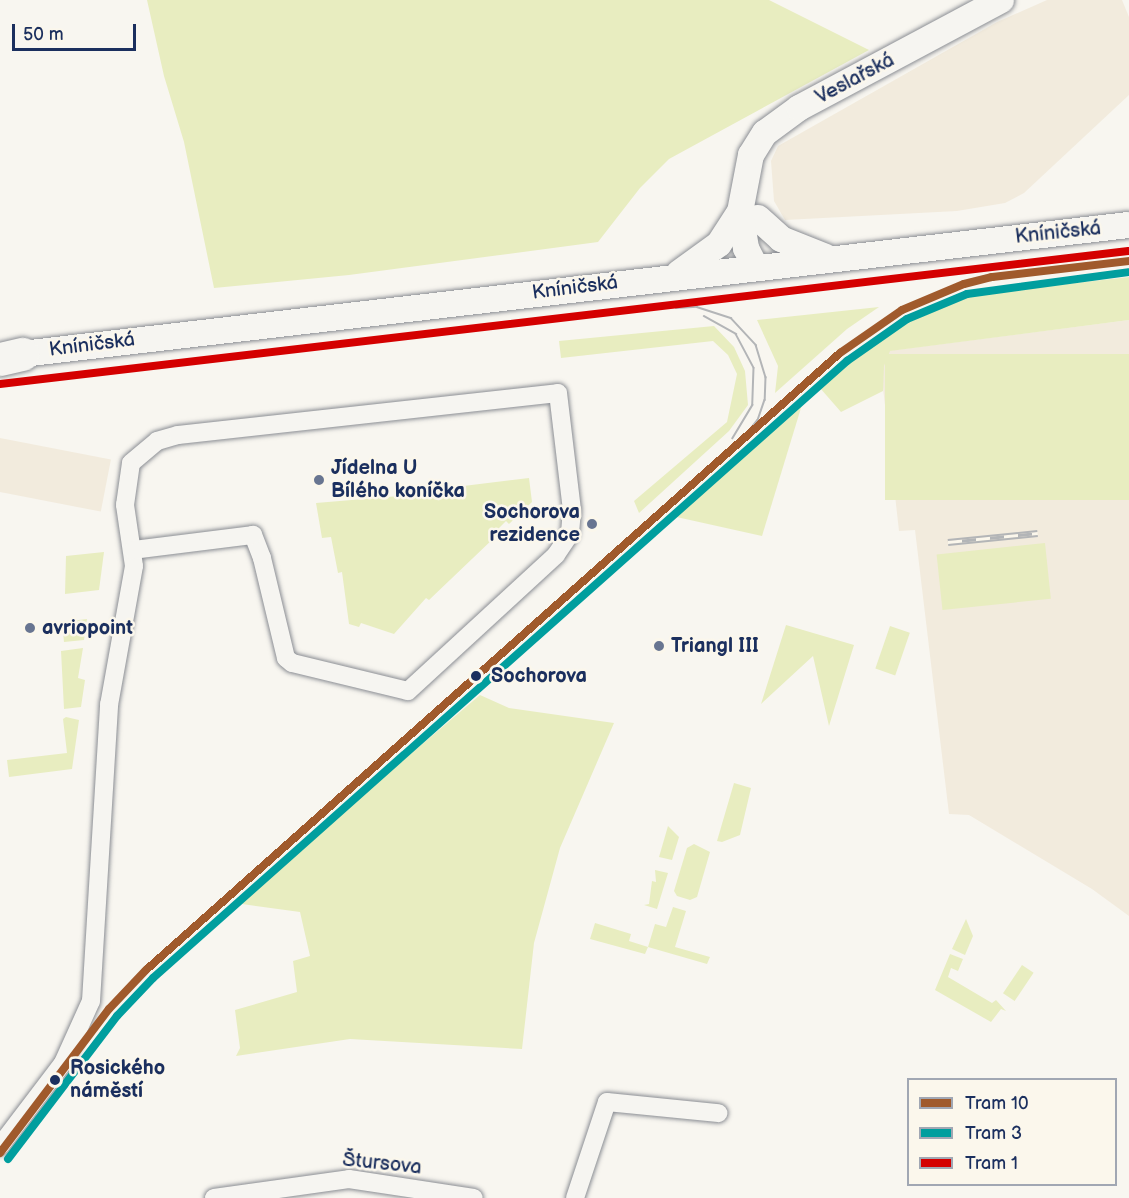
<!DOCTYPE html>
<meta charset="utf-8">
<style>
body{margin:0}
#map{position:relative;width:1129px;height:1198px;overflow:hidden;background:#f8f6f0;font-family:"Balsamiq Sans",sans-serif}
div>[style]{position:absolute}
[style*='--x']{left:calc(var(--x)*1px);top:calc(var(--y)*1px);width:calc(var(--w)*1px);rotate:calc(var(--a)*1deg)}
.built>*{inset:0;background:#f2ebdd;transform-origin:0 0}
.green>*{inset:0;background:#e8edc0;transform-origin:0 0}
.roads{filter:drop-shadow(0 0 2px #8b8e94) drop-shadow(0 0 2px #8b8e94)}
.street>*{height:18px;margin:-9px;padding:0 9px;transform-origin:9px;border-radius:9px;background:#f6f5f1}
.secondary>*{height:26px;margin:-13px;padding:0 13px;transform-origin:13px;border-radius:13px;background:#f6f5f1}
.highway>*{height:33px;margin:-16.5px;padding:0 16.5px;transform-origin:16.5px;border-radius:16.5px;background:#f6f5f1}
.tram>*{height:1.5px;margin:-0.75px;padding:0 0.75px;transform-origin:0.75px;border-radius:0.75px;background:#b3b5b7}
.rail>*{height:7px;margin-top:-3.5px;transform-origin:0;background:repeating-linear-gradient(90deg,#fbf7ec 0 14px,#b3b5b7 0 28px);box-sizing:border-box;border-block:2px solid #b3b5b7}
.tram-1>*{height:8px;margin:-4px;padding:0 4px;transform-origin:4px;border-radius:4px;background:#a05a2c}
.tram-2>*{height:8px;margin:-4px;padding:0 4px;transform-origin:4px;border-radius:4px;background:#009e9e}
.tram-3>*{height:8px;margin:-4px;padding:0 4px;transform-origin:4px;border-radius:4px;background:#d40000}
.dots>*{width:16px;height:16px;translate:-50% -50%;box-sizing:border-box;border:3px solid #fbf7ec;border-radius:50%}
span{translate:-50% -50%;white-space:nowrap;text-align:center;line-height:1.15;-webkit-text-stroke:5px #fbf7ec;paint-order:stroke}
.street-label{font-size:20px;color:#1b2f5e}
.poi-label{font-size:20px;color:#1b2f5e;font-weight:700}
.left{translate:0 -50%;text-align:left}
.right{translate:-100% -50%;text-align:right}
.stop-label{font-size:20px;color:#1b2f5e;font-weight:700}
.legend{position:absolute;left:907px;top:1078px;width:210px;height:108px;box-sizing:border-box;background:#fbf7ec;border:2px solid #a1a7b3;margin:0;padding:8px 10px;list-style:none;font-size:18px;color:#1b2f5e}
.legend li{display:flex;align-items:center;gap:12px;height:30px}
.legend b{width:30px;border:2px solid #a1a7b3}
.scale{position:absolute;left:12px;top:24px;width:124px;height:27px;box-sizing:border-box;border:3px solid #1b2f5e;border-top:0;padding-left:8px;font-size:18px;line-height:21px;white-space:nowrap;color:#1b2f5e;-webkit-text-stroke:4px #fbf7ec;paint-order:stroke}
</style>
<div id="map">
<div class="built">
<div style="clip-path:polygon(1047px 0,1122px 0,1129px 17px,1129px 95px,1024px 193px,1005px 203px,957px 211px,785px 220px,774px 201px,771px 161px,778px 146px,997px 22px)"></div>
<div style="clip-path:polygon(1129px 320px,1129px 916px,1092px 889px,969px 815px,949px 814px,915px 530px,899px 531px,879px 352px)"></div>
<div style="left:0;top:438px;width:113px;height:53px;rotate:11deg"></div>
</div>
<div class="green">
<div style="clip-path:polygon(147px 0,769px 0,869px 50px,669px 159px,640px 188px,598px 242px,349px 275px,214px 288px,184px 142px,164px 76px)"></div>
<div style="clip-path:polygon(1129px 277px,1129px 320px,890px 351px,884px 366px,883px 391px,841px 412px,820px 388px,901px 318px,952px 297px)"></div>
<div style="clip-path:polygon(879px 307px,847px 329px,775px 393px,778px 366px,757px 320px)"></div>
<div style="clip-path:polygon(714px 326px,734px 347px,745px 371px,748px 405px,729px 431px,639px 513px,634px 501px,727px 422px,737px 374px,728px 355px,713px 341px,561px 358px,559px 341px)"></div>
<div style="left:1129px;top:354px;width:146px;height:244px;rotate:90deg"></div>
<div style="clip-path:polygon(804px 398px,762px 536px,672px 516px,799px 401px)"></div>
<div style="clip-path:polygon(529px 478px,532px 502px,509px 524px,506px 521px,493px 534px,495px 537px,429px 600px,426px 598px,394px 634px,361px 623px,359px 627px,349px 624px,342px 572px,338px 573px,331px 537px,322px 538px,316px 503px,423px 494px,423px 491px)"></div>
<div style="left:1045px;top:543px;width:56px;height:109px;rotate:84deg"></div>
<div style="clip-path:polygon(104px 552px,99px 590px,65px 594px,66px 556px)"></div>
<div style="clip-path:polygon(87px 619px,84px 640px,64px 642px,62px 622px)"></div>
<div style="clip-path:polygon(786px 625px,854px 645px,829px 726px,813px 656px,761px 704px)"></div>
<div style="left:890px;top:626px;width:21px;height:45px;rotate:19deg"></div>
<div style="clip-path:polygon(83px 648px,78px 678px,85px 680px,81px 707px,64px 709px,61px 651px)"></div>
<div style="clip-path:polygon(480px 695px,509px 708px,614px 723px,560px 848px,534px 943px,522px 1049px,350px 1039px,236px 1056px,240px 1048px,235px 1010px,297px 992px,293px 961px,310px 956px,300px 912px,235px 903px)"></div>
<div style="clip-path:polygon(66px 717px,79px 720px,72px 769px,9px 777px,7px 760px,67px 753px,63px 719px)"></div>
<div style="clip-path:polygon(734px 783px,751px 788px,740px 835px,722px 842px,717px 841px)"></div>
<div style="clip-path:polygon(668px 826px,679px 837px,672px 860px,659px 857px)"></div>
<div style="clip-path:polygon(694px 844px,710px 852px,697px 897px,690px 900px,677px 896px,674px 891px,687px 848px)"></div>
<div style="clip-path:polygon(655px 870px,668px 873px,657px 909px,644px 905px,649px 904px,652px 881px,656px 882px)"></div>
<div style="clip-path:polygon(673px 907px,686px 911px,675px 947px,710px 957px,707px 964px,648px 947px,655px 924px,666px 927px)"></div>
<div style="clip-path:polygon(966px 919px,973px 936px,965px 955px,952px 949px)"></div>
<div style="clip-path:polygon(595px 923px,631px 934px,629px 941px,648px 947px,645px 954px,590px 939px)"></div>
<div style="clip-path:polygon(950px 954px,963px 959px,958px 971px,951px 968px,948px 977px,992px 1003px,996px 1000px,1006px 1011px,1001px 1009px,991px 1022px,935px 990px)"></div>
<div style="left:1022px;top:965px;width:14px;height:34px;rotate:34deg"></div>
</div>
<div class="roads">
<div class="street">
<div style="--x:0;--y:1146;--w:104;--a:-52.8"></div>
<div style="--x:63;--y:1063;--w:68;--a:-65.7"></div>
<div style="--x:91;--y:1001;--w:297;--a:-86.5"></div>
<div style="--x:109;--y:705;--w:141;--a:-79.8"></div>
<div style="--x:134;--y:566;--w:62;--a:-98.4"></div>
<div style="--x:125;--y:505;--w:42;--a:-81.9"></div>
<div style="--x:131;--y:463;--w:34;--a:-40"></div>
<div style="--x:157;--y:441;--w:22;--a:-16"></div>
<div style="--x:178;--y:435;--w:382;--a:-6.3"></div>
<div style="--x:558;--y:393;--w:118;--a:83.2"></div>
<div style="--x:572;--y:510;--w:24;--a:95"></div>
<div style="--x:570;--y:534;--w:25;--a:124"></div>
<div style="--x:556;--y:555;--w:201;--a:137.4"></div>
<div style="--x:408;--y:691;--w:119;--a:-166.4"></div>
<div style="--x:292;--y:663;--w:8;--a:-140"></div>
<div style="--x:286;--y:658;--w:103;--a:-103.5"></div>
<div style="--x:262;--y:558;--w:25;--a:-111"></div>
<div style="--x:253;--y:535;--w:121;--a:172.9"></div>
<div style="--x:214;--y:1198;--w:136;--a:-8"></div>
<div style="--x:349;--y:1179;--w:126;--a:8.6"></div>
<div style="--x:575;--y:1198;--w:101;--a:-71.6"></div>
<div style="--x:607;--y:1102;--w:112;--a:5.7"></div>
</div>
<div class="secondary">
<div style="--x:758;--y:218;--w:31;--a:42"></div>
<div style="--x:781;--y:239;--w:48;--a:21.8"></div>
<div style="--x:755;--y:266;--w:20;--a:-117"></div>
<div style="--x:746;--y:248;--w:36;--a:-99"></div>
<div style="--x:740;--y:212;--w:58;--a:-79.1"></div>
<div style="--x:751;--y:155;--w:26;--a:-58"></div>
<div style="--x:765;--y:133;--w:42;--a:-36.3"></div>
<div style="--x:799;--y:108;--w:229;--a:-28.1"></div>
<div style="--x:679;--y:273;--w:49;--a:-35.9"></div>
<div style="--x:719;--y:244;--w:38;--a:-57"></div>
<div style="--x:22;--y:354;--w:1114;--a:-6.65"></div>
</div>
<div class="highway">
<div style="--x:0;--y:359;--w:23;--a:-13"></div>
</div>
</div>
<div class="tram">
<div style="--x:676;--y:308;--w:21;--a:-3"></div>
<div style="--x:697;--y:307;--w:36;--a:18"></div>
<div style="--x:731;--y:318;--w:37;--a:47"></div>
<div style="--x:756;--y:345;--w:34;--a:73"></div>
<div style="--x:766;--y:377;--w:23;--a:92"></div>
<div style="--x:765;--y:400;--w:21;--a:109"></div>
<div style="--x:758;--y:420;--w:23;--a:128"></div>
<div style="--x:704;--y:316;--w:37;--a:29"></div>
<div style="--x:736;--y:334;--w:38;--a:62"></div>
<div style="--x:754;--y:368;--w:37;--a:92"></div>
<div style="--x:753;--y:405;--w:39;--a:121"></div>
</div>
<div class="rail">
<div style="--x:948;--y:542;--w:90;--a:-5.7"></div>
</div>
<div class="tram-1">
<div style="--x:0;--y:1153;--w:181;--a:-52.9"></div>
<div style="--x:109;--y:1009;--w:54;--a:-46.5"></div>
<div style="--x:146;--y:970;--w:929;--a:-41.64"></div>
<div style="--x:840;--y:353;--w:75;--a:-34.7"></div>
<div style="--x:902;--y:310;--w:67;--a:-22.8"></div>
<div style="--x:964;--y:284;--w:29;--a:-14"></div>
<div style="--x:992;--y:277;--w:138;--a:-6.7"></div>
</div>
<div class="tram-2">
<div style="--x:8;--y:1159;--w:180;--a:-52.7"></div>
<div style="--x:117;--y:1016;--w:52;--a:-46.5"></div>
<div style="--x:153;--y:978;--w:929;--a:-41.64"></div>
<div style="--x:847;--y:361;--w:73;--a:-35"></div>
<div style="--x:907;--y:319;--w:65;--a:-22.6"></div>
<div style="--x:967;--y:294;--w:163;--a:-7.7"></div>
</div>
<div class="tram-3">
<div style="--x:0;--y:384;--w:1136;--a:-6.72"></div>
</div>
<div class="dots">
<div style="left:319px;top:480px;background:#687591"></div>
<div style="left:592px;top:524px;background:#687591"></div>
<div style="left:30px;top:628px;background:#687591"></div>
<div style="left:659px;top:646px;background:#687591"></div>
<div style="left:476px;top:676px;background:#1b2f5e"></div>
<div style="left:55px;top:1080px;background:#1b2f5e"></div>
</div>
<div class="street-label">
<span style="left:855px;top:79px;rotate:-28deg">Veslařská</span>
<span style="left:1058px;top:233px;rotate:-6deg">Kníničská</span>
<span style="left:575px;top:288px;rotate:-7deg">Kníničská</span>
<span style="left:92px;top:345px;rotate:-7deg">Kníničská</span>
<span style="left:382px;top:1164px;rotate:6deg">Štursova</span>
</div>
<div class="poi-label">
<span class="left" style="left:331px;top:480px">Jídelna U<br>Bílého koníčka</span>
<span class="right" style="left:580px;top:524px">Sochorova<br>rezidence</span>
<span class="left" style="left:42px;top:628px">avriopoint</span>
<span class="left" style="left:671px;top:646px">Triangl III</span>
</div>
<div class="stop-label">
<span class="left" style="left:491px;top:676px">Sochorova</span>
<span class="left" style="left:70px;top:1080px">Rosického<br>náměstí</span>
</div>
<ul class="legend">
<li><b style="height:8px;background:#a05a2c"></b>Tram 10</li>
<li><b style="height:8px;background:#009e9e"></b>Tram 3</li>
<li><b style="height:8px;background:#d40000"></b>Tram 1</li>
</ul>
<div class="scale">50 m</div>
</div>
